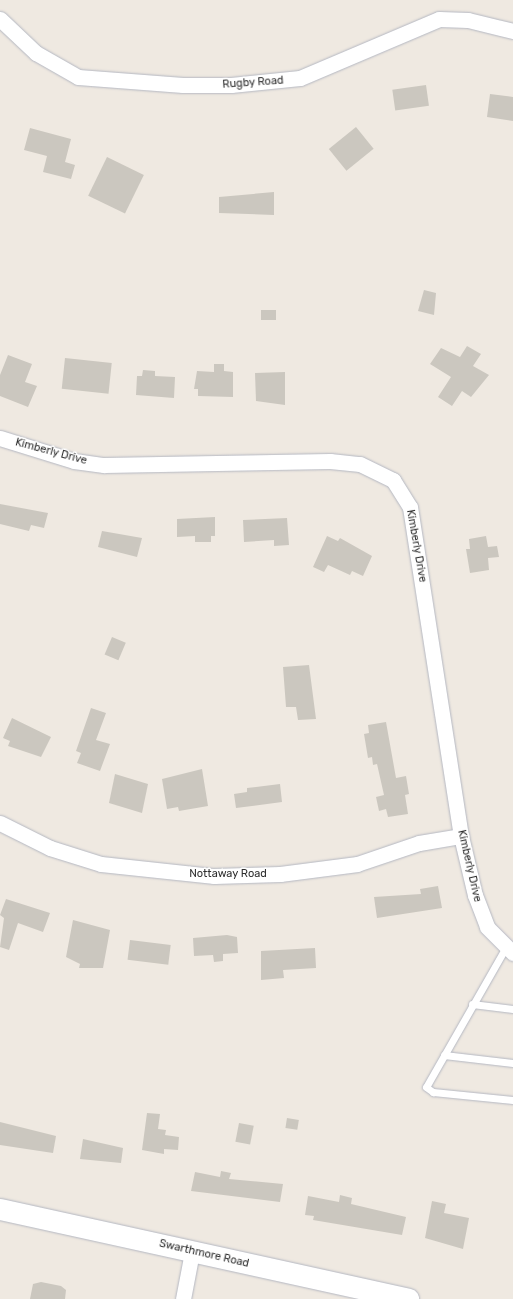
<!DOCTYPE html>
<style>
body{margin:0}
#map{position:relative;width:513px;height:1299px;overflow:hidden;background:#efe9e1;font-family:Rubik,sans-serif}
div>[style]{position:absolute}
[style*='--x']{left:calc(var(--x)*1px);top:calc(var(--y)*1px);width:calc(var(--w)*1px);rotate:calc(var(--a)*1deg)}
.building>*{inset:0;background:#cbc7bf;transform-origin:0 0}
.roads{filter:drop-shadow(0 0 1px #b4b7c1) drop-shadow(0 0 1px #b4b7c1)}
.lane>*{height:7px;margin:-3.5px;padding:0 3.5px;transform-origin:3.5px;border-radius:3.5px;background:#fff}
.street>*{height:15px;margin:-7.5px;padding:0 7.5px;transform-origin:7.5px;border-radius:7.5px;background:#fff}
.secondary>*{height:21px;margin:-10.5px;padding:0 10.5px;transform-origin:10.5px;border-radius:10.5px;background:#fff}
span{translate:-50% -50%;white-space:nowrap;text-align:center;line-height:1.15;-webkit-text-stroke:3px #fff;paint-order:stroke}
.street-label{font-size:11px;color:#2e2e2e}
</style>
<div id="map">
<div class="building">
<div style="left:426px;top:85px;width:21px;height:34px;rotate:82deg"></div>
<div style="clip-path:polygon(490px 94px,513px 97px,513px 121px,487px 117px)"></div>
<div style="left:356px;top:127px;width:28px;height:35px;rotate:51deg"></div>
<div style="clip-path:polygon(30px 128px,71px 139px,65px 162px,75px 165px,71px 179px,43px 172px,47px 156px,24px 150px)"></div>
<div style="left:107px;top:157px;width:41px;height:43px;rotate:26deg"></div>
<div style="clip-path:polygon(274px 192px,274px 215px,219px 213px,219px 197px)"></div>
<div style="clip-path:polygon(424px 290px,436px 293px,434px 315px,418px 311px)"></div>
<div style="left:261px;top:310px;width:15px;height:10px"></div>
<div style="clip-path:polygon(467px 346px,481px 354px,473px 366px,489px 375px,471px 397px,462px 391px,452px 406px,438px 397px,451px 377px,430px 364px,441px 348px,460px 357px)"></div>
<div style="clip-path:polygon(8px 355px,32px 364px,25px 382px,37px 386px,28px 407px,0 396px,0 375px)"></div>
<div style="left:65px;top:358px;width:47px;height:31px;rotate:6deg"></div>
<div style="clip-path:polygon(214px 364px,224px 364px,224px 371px,233px 372px,233px 397px,198px 396px,198px 389px,194px 389px,197px 371px,214px 372px)"></div>
<div style="clip-path:polygon(143px 370px,155px 371px,155px 376px,175px 377px,174px 398px,136px 395px,137px 376px,142px 376px)"></div>
<div style="clip-path:polygon(285px 372px,285px 405px,256px 401px,255px 373px)"></div>
<div style="clip-path:polygon(0 504px,48px 513px,44px 528px,31px 525px,29px 531px,0 524px)"></div>
<div style="clip-path:polygon(215px 517px,215px 536px,211px 536px,211px 542px,195px 542px,195px 536px,177px 537px,177px 519px)"></div>
<div style="clip-path:polygon(287px 518px,289px 545px,274px 546px,274px 540px,244px 542px,243px 520px)"></div>
<div style="clip-path:polygon(102px 531px,142px 538px,137px 557px,98px 547px)"></div>
<div style="clip-path:polygon(327px 536px,338px 541px,340px 538px,372px 556px,363px 576px,352px 571px,350px 575px,328px 565px,324px 572px,313px 567px)"></div>
<div style="clip-path:polygon(486px 536px,488px 547px,497px 546px,499px 557px,488px 558px,489px 570px,470px 573px,466px 549px,470px 549px,469px 539px)"></div>
<div style="left:112px;top:637px;width:15px;height:19px;rotate:23deg"></div>
<div style="clip-path:polygon(309px 665px,316px 719px,298px 720px,296px 707px,286px 707px,283px 667px)"></div>
<div style="clip-path:polygon(91px 708px,106px 713px,96px 740px,110px 744px,100px 771px,77px 763px,81px 753px,76px 751px)"></div>
<div style="clip-path:polygon(12px 718px,51px 737px,41px 757px,8px 746px,10px 741px,3px 738px)"></div>
<div style="clip-path:polygon(386px 722px,396px 778px,406px 776px,409px 794px,405px 795px,408px 814px,388px 817px,386px 809px,379px 811px,376px 797px,384px 795px,377px 764px,373px 765px,372px 757px,368px 758px,364px 734px,369px 733px,368px 725px)"></div>
<div style="clip-path:polygon(202px 769px,208px 806px,179px 811px,178px 807px,167px 809px,162px 779px)"></div>
<div style="clip-path:polygon(115px 774px,148px 784px,142px 813px,109px 803px)"></div>
<div style="clip-path:polygon(280px 784px,282px 802px,236px 808px,234px 794px,247px 792px,247px 788px)"></div>
<div style="clip-path:polygon(438px 886px,442px 908px,377px 918px,374px 897px,421px 894px,420px 889px)"></div>
<div style="clip-path:polygon(6px 899px,50px 913px,43px 932px,18px 923px,9px 950px,0 947px,4px 918px,0 915px)"></div>
<div style="clip-path:polygon(73px 920px,110px 930px,103px 968px,79px 968px,80px 964px,66px 957px)"></div>
<div style="clip-path:polygon(227px 935px,237px 937px,238px 953px,223px 954px,223px 961px,214px 962px,213px 955px,194px 956px,193px 938px)"></div>
<div style="left:130px;top:940px;width:41px;height:20px;rotate:7deg"></div>
<div style="clip-path:polygon(315px 948px,316px 968px,283px 970px,284px 978px,261px 980px,261px 951px)"></div>
<div style="clip-path:polygon(147px 1113px,160px 1114px,158px 1129px,166px 1130px,165px 1135px,179px 1137px,178px 1150px,164px 1149px,164px 1154px,142px 1150px)"></div>
<div style="left:287px;top:1118px;width:12px;height:10px;rotate:9deg"></div>
<div style="clip-path:polygon(0 1122px,56px 1136px,53px 1153px,0 1145px)"></div>
<div style="left:239px;top:1123px;width:15px;height:19px;rotate:11deg"></div>
<div style="clip-path:polygon(83px 1139px,123px 1148px,121px 1163px,80px 1159px)"></div>
<div style="clip-path:polygon(221px 1171px,231px 1173px,229px 1179px,283px 1184px,280px 1202px,191px 1191px,195px 1172px,220px 1177px)"></div>
<div style="clip-path:polygon(340px 1195px,352px 1198px,351px 1204px,406px 1217px,402px 1235px,313px 1220px,314px 1216px,305px 1215px,308px 1196px,339px 1202px)"></div>
<div style="clip-path:polygon(432px 1201px,446px 1204px,444px 1213px,469px 1218px,463px 1249px,425px 1238px)"></div>
<div style="clip-path:polygon(41px 1282px,61px 1286px,66px 1290px,65px 1299px,30px 1299px,33px 1284px)"></div>
</div>
<div class="roads">
<div class="lane">
<div style="--x:506;--y:947;--w:161;--a:119.7"></div>
<div style="--x:426;--y:1087;--w:9;--a:36"></div>
<div style="--x:433;--y:1092;--w:80;--a:5.7"></div>
<div style="--x:472;--y:1004;--w:41;--a:7"></div>
<div style="--x:444;--y:1055;--w:69;--a:6.6"></div>
</div>
<div class="street">
<div style="--x:0;--y:19;--w:50;--a:43.4"></div>
<div style="--x:36;--y:53;--w:48;--a:29.7"></div>
<div style="--x:78;--y:77;--w:105;--a:4.4"></div>
<div style="--x:183;--y:85;--w:48;--a:0"></div>
<div style="--x:231;--y:85;--w:69;--a:-5.8"></div>
<div style="--x:300;--y:78;--w:151;--a:-23"></div>
<div style="--x:439;--y:19;--w:29;--a:2"></div>
<div style="--x:468;--y:20;--w:46;--a:13.7"></div>
<div style="--x:0;--y:438;--w:77;--a:17.3"></div>
<div style="--x:74;--y:461;--w:30;--a:8"></div>
<div style="--x:104;--y:465;--w:226;--a:-1"></div>
<div style="--x:330;--y:461;--w:30;--a:6"></div>
<div style="--x:360;--y:464;--w:37;--a:26"></div>
<div style="--x:393;--y:480;--w:32;--a:58"></div>
<div style="--x:410;--y:507;--w:333;--a:81.2"></div>
<div style="--x:461;--y:836;--w:61;--a:76.7"></div>
<div style="--x:475;--y:895;--w:34;--a:69"></div>
<div style="--x:487;--y:927;--w:37;--a:45"></div>
<div style="--x:0;--y:823;--w:56;--a:26.6"></div>
<div style="--x:50;--y:848;--w:53;--a:17.4"></div>
<div style="--x:101;--y:864;--w:114;--a:6.1"></div>
<div style="--x:214;--y:876;--w:66;--a:-1.7"></div>
<div style="--x:280;--y:874;--w:78;--a:-7.4"></div>
<div style="--x:357;--y:864;--w:65;--a:-18.7"></div>
<div style="--x:419;--y:843;--w:43;--a:-9.5"></div>
<div style="--x:183;--y:1299;--w:48;--a:-79.2"></div>
</div>
<div class="secondary">
<div style="--x:0;--y:1209;--w:418;--a:12.4"></div>
</div>
</div>
<div class="street-label">
<span style="left:253px;top:83px;rotate:-4deg">Rugby Road</span>
<span style="left:51px;top:452px;rotate:15deg">Kimberly Drive</span>
<span style="left:416px;top:546px;rotate:80deg">Kimberly Drive</span>
<span style="left:469px;top:866px;rotate:77deg">Kimberly Drive</span>
<span style="left:228px;top:874px">Nottaway Road</span>
<span style="left:204px;top:1254px;rotate:13deg">Swarthmore Road</span>
</div>
</div>
